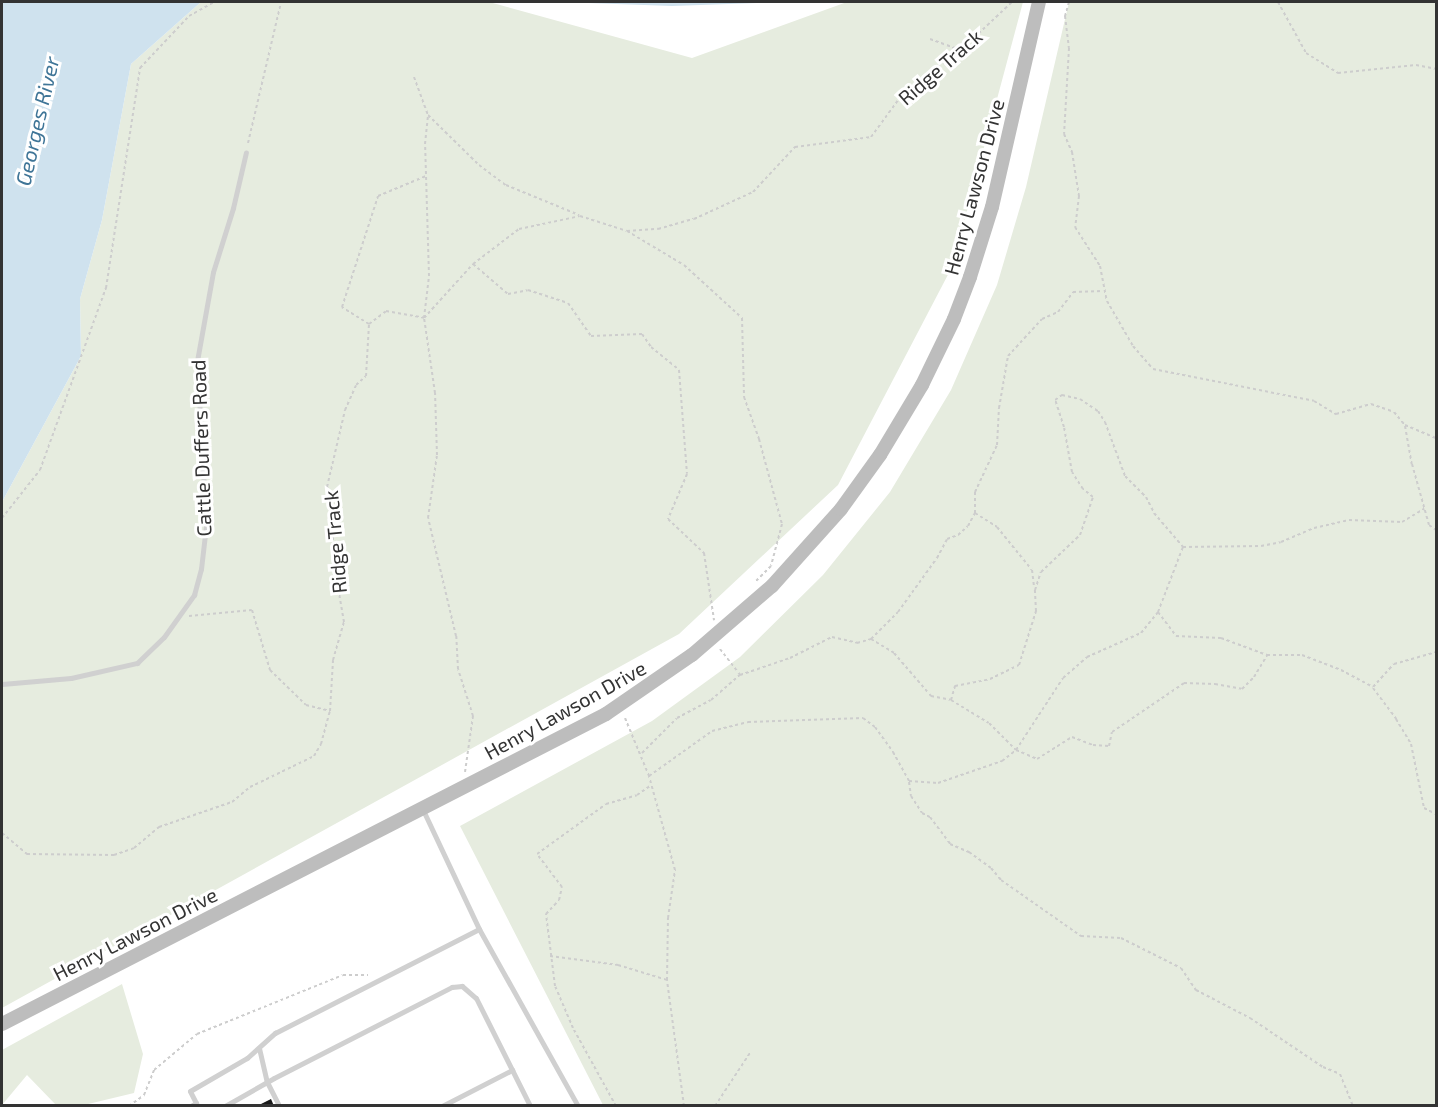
<!DOCTYPE html>
<style>
body{margin:0}
#map{position:relative;width:1438px;height:1107px;overflow:hidden;background:#fff;font-family:"Exo 2",sans-serif}
div>[style]{position:absolute}
[style*='--x']{left:calc(var(--x)*1px);top:calc(var(--y)*1px);width:calc(var(--w)*1px);rotate:calc(var(--a)*1deg)}
.green>*{inset:0;background:#e6ecdf}
.water>*{inset:0;background:#cfe2ee}
.building>*{inset:0;background:#1a1a1a}
.path>*{height:2px;margin-top:-1px;transform-origin:0;background:repeating-linear-gradient(90deg,#cdcdcd 0 3px,transparent 0 6px)}
.service>*{height:5px;margin:-2.5px;padding:0 2.5px;transform-origin:2.5px;border-radius:2.5px;background:#d0d0d0}
.secondary>*{height:14px;margin:-7px;padding:0 7px;transform-origin:7px;border-radius:7px;background:#bdbdbd}
span{translate:-50% -50%;white-space:nowrap;text-align:center;line-height:1.15;-webkit-text-stroke:6px #fff;paint-order:stroke}
.street-label{font-size:20px;color:#333}
.water-label{font-size:21px;color:#3f7597;font-style:italic}
.frame{position:absolute;inset:0;border:3px solid #333;pointer-events:none}
</style>
<div id="map">
<div class="green">
<div style="clip-path:polygon(201px 2px,489px 2px,692px 58px,847px 2px,1023px 2px,952px 267px,838px 485px,679px 634px,2px 1008px,2px 502px,81px 356px,80px 299px,102px 220px,131px 64px)"></div>
<div style="clip-path:polygon(1069px 2px,1436px 2px,1436px 1105px,603px 1105px,460px 826px,652px 721px,740px 657px,823px 575px,890px 492px,951px 390px,997px 285px,1026px 187px)"></div>
<div style="clip-path:polygon(122px 984px,143px 1054px,134px 1093px,84px 1105px,56px 1105px,27px 1075px,2px 1105px,2px 1050px)"></div>
</div>
<div class="water">
<div style="clip-path:polygon(2px 2px,201px 2px,131px 64px,102px 220px,80px 299px,81px 356px,2px 502px)"></div>
<div style="clip-path:polygon(560px 2px,782px 2px,672px 6px)"></div>
</div>
<div class="building">
<div style="clip-path:polygon(271px 1099px,274px 1106px,257px 1106px)"></div>
</div>
<div class="path">
<div style="--x:1069;--y:2;--w:15;--a:106"></div>
<div style="--x:1065;--y:16;--w:32;--a:83"></div>
<div style="--x:1069;--y:48;--w:86;--a:93.3"></div>
<div style="--x:1064;--y:134;--w:20;--a:66"></div>
<div style="--x:1072;--y:152;--w:45;--a:81"></div>
<div style="--x:1079;--y:196;--w:31;--a:97"></div>
<div style="--x:1075;--y:227;--w:46;--a:57.3"></div>
<div style="--x:1100;--y:266;--w:36;--a:79"></div>
<div style="--x:1107;--y:301;--w:52;--a:60"></div>
<div style="--x:1133;--y:346;--w:30;--a:49"></div>
<div style="--x:1153;--y:369;--w:164;--a:11.2"></div>
<div style="--x:1314;--y:401;--w:26;--a:31"></div>
<div style="--x:1336;--y:414;--w:36;--a:-16"></div>
<div style="--x:1371;--y:404;--w:24;--a:19"></div>
<div style="--x:1394;--y:412;--w:17;--a:50"></div>
<div style="--x:1405;--y:425;--w:34;--a:23"></div>
<div style="--x:1278;--y:2;--w:58;--a:61.2"></div>
<div style="--x:1306;--y:53;--w:38;--a:32"></div>
<div style="--x:1338;--y:73;--w:78;--a:-5.9"></div>
<div style="--x:1416;--y:65;--w:20;--a:11"></div>
<div style="--x:930;--y:39;--w:33;--a:20"></div>
<div style="--x:414;--y:77;--w:40;--a:69.8"></div>
<div style="--x:248;--y:143;--w:145;--a:-76.8"></div>
<div style="--x:627;--y:231;--w:66;--a:30.8"></div>
<div style="--x:684;--y:265;--w:79;--a:42.4"></div>
<div style="--x:742;--y:318;--w:79;--a:88.5"></div>
<div style="--x:744;--y:397;--w:45;--a:70.3"></div>
<div style="--x:759;--y:439;--w:88;--a:74.9"></div>
<div style="--x:782;--y:524;--w:43;--a:104.7"></div>
<div style="--x:771;--y:566;--w:23;--a:135"></div>
<div style="--x:473;--y:264;--w:46;--a:40.6"></div>
<div style="--x:508;--y:294;--w:20;--a:-11"></div>
<div style="--x:528;--y:290;--w:42;--a:18"></div>
<div style="--x:568;--y:303;--w:40;--a:55.1"></div>
<div style="--x:591;--y:336;--w:51;--a:-2.2"></div>
<div style="--x:642;--y:334;--w:16;--a:55"></div>
<div style="--x:651;--y:347;--w:36;--a:39"></div>
<div style="--x:679;--y:370;--w:104;--a:85.6"></div>
<div style="--x:687;--y:474;--w:49;--a:112.9"></div>
<div style="--x:668;--y:519;--w:50;--a:43.4"></div>
<div style="--x:704;--y:553;--w:68;--a:81.5"></div>
<div style="--x:369;--y:324;--w:32;--a:-148"></div>
<div style="--x:342;--y:307;--w:117;--a:-72"></div>
<div style="--x:378;--y:196;--w:52;--a:-22.6"></div>
<div style="--x:1405;--y:426;--w:39;--a:80"></div>
<div style="--x:1412;--y:464;--w:63;--a:74.4"></div>
<div style="--x:1429;--y:525;--w:9;--a:36"></div>
<div style="--x:975;--y:513;--w:26;--a:32"></div>
<div style="--x:997;--y:527;--w:55;--a:50.9"></div>
<div style="--x:1032;--y:570;--w:17;--a:83"></div>
<div style="--x:2;--y:518;--w:61;--a:-51.6"></div>
<div style="--x:40;--y:470;--w:194;--a:-70.1"></div>
<div style="--x:106;--y:288;--w:223;--a:-81.2"></div>
<div style="--x:140;--y:68;--w:71;--a:-46.7"></div>
<div style="--x:189;--y:16;--w:29;--a:-29"></div>
<div style="--x:1158;--y:612;--w:30;--a:53"></div>
<div style="--x:1176;--y:636;--w:45;--a:2.5"></div>
<div style="--x:1221;--y:638;--w:49;--a:20.3"></div>
<div style="--x:189;--y:616;--w:63;--a:-5.4"></div>
<div style="--x:252;--y:610;--w:63;--a:73.3"></div>
<div style="--x:270;--y:670;--w:50;--a:44.2"></div>
<div style="--x:306;--y:705;--w:25;--a:14"></div>
<div style="--x:871;--y:639;--w:27;--a:31"></div>
<div style="--x:894;--y:653;--w:57;--a:49.3"></div>
<div style="--x:931;--y:696;--w:20;--a:11"></div>
<div style="--x:951;--y:700;--w:15;--a:-74"></div>
<div style="--x:955;--y:686;--w:36;--a:-11"></div>
<div style="--x:990;--y:679;--w:32;--a:-26"></div>
<div style="--x:1019;--y:665;--w:57;--a:-72.5"></div>
<div style="--x:1036;--y:611;--w:21;--a:-93"></div>
<div style="--x:1035;--y:590;--w:19;--a:-72"></div>
<div style="--x:1041;--y:572;--w:54;--a:-43.5"></div>
<div style="--x:1080;--y:535;--w:40;--a:-71.1"></div>
<div style="--x:1093;--y:497;--w:13;--a:-141"></div>
<div style="--x:1083;--y:489;--w:20;--a:-123"></div>
<div style="--x:1072;--y:472;--w:46;--a:-100.1"></div>
<div style="--x:1064;--y:427;--w:28;--a:-108"></div>
<div style="--x:1055;--y:400;--w:9;--a:-36"></div>
<div style="--x:1062;--y:395;--w:18;--a:13"></div>
<div style="--x:1080;--y:399;--w:22;--a:34"></div>
<div style="--x:1098;--y:411;--w:13;--a:58"></div>
<div style="--x:1105;--y:422;--w:58;--a:69.7"></div>
<div style="--x:1125;--y:476;--w:30;--a:45"></div>
<div style="--x:1146;--y:497;--w:18;--a:63"></div>
<div style="--x:1154;--y:513;--w:45;--a:49.5"></div>
<div style="--x:1183;--y:547;--w:78;--a:-0.7"></div>
<div style="--x:1261;--y:546;--w:20;--a:-11"></div>
<div style="--x:1281;--y:542;--w:36;--a:-23"></div>
<div style="--x:1314;--y:528;--w:36;--a:-13"></div>
<div style="--x:1349;--y:520;--w:53;--a:2.2"></div>
<div style="--x:1402;--y:522;--w:26;--a:-31"></div>
<div style="--x:720;--y:649;--w:33;--a:52"></div>
<div style="--x:1373;--y:688;--w:39;--a:53"></div>
<div style="--x:1396;--y:719;--w:29;--a:59"></div>
<div style="--x:1411;--y:744;--w:65;--a:78.5"></div>
<div style="--x:1424;--y:808;--w:13;--a:27"></div>
<div style="--x:951;--y:700;--w:44;--a:31.2"></div>
<div style="--x:989;--y:723;--w:38;--a:45"></div>
<div style="--x:1016;--y:750;--w:86;--a:-56.9"></div>
<div style="--x:1063;--y:678;--w:32;--a:-41"></div>
<div style="--x:1087;--y:657;--w:59;--a:-24"></div>
<div style="--x:1141;--y:633;--w:27;--a:-51"></div>
<div style="--x:1158;--y:612;--w:70;--a:-69"></div>
<div style="--x:625;--y:718;--w:63;--a:67.5"></div>
<div style="--x:642;--y:753;--w:49;--a:-45"></div>
<div style="--x:677;--y:718;--w:38;--a:-28"></div>
<div style="--x:711;--y:700;--w:38;--a:-41"></div>
<div style="--x:740;--y:675;--w:53;--a:-18.8"></div>
<div style="--x:790;--y:658;--w:47;--a:-26.6"></div>
<div style="--x:832;--y:637;--w:26;--a:13"></div>
<div style="--x:857;--y:643;--w:15;--a:-16"></div>
<div style="--x:871;--y:639;--w:38;--a:-45"></div>
<div style="--x:898;--y:612;--w:67;--a:-54.2"></div>
<div style="--x:937;--y:558;--w:21;--a:-62"></div>
<div style="--x:947;--y:539;--w:12;--a:-20"></div>
<div style="--x:958;--y:535;--w:13;--a:-42"></div>
<div style="--x:968;--y:526;--w:15;--a:-62"></div>
<div style="--x:975;--y:513;--w:21;--a:-90"></div>
<div style="--x:975;--y:492;--w:52;--a:-64.9"></div>
<div style="--x:997;--y:445;--w:37;--a:-87"></div>
<div style="--x:999;--y:408;--w:53;--a:-80.2"></div>
<div style="--x:1008;--y:356;--w:50;--a:-47.4"></div>
<div style="--x:1042;--y:319;--w:17;--a:-24"></div>
<div style="--x:1058;--y:312;--w:25;--a:-53"></div>
<div style="--x:1073;--y:292;--w:30;--a:-2"></div>
<div style="--x:465;--y:772;--w:57;--a:-81.9"></div>
<div style="--x:473;--y:716;--w:49;--a:-107.7"></div>
<div style="--x:458;--y:669;--w:33;--a:-93"></div>
<div style="--x:456;--y:636;--w:121;--a:-103.3"></div>
<div style="--x:428;--y:518;--w:64;--a:-81.9"></div>
<div style="--x:437;--y:455;--w:62;--a:-91.8"></div>
<div style="--x:435;--y:393;--w:76;--a:-98.3"></div>
<div style="--x:424;--y:318;--w:42;--a:-83.2"></div>
<div style="--x:429;--y:276;--w:132;--a:-91.7"></div>
<div style="--x:425;--y:144;--w:29;--a:-84"></div>
<div style="--x:428;--y:115;--w:71;--a:44.4"></div>
<div style="--x:479;--y:165;--w:34;--a:37"></div>
<div style="--x:506;--y:185;--w:79;--a:22.3"></div>
<div style="--x:909;--y:782;--w:14;--a:82"></div>
<div style="--x:911;--y:796;--w:20;--a:57"></div>
<div style="--x:922;--y:813;--w:9;--a:27"></div>
<div style="--x:930;--y:817;--w:34;--a:53"></div>
<div style="--x:950;--y:844;--w:21;--a:23"></div>
<div style="--x:969;--y:852;--w:27;--a:36"></div>
<div style="--x:991;--y:868;--w:16;--a:50"></div>
<div style="--x:1001;--y:880;--w:98;--a:35"></div>
<div style="--x:1081;--y:936;--w:40;--a:2.9"></div>
<div style="--x:1121;--y:938;--w:67;--a:26.6"></div>
<div style="--x:1181;--y:968;--w:27;--a:56"></div>
<div style="--x:1196;--y:990;--w:61;--a:27.4"></div>
<div style="--x:1250;--y:1018;--w:88;--a:33.9"></div>
<div style="--x:1323;--y:1067;--w:18;--a:22"></div>
<div style="--x:1340;--y:1074;--w:35;--a:68"></div>
<div style="--x:2;--y:833;--w:33;--a:40"></div>
<div style="--x:27;--y:854;--w:87;--a:0.7"></div>
<div style="--x:114;--y:855;--w:21;--a:-19"></div>
<div style="--x:134;--y:848;--w:33;--a:-40"></div>
<div style="--x:159;--y:827;--w:77;--a:-18.9"></div>
<div style="--x:232;--y:802;--w:23;--a:-40"></div>
<div style="--x:250;--y:787;--w:71;--a:-25.8"></div>
<div style="--x:314;--y:756;--w:14;--a:-60"></div>
<div style="--x:321;--y:744;--w:34;--a:-75"></div>
<div style="--x:330;--y:711;--w:51;--a:-86.6"></div>
<div style="--x:333;--y:660;--w:40;--a:-74"></div>
<div style="--x:344;--y:622;--w:65;--a:-99.8"></div>
<div style="--x:333;--y:558;--w:46;--a:-90"></div>
<div style="--x:333;--y:512;--w:26;--a:-103"></div>
<div style="--x:327;--y:487;--w:79;--a:-76.8"></div>
<div style="--x:345;--y:410;--w:27;--a:-66"></div>
<div style="--x:356;--y:385;--w:13;--a:-42"></div>
<div style="--x:366;--y:376;--w:52;--a:-86.7"></div>
<div style="--x:369;--y:324;--w:21;--a:-37"></div>
<div style="--x:386;--y:311;--w:39;--a:10"></div>
<div style="--x:424;--y:318;--w:73;--a:-47.8"></div>
<div style="--x:473;--y:264;--w:58;--a:-37.3"></div>
<div style="--x:519;--y:229;--w:62;--a:-12"></div>
<div style="--x:580;--y:216;--w:49;--a:17.7"></div>
<div style="--x:627;--y:231;--w:31;--a:-4"></div>
<div style="--x:658;--y:229;--w:37;--a:-16"></div>
<div style="--x:694;--y:219;--w:65;--a:-24.6"></div>
<div style="--x:753;--y:192;--w:62;--a:-47"></div>
<div style="--x:795;--y:147;--w:77;--a:-7.5"></div>
<div style="--x:871;--y:137;--w:56;--a:-53.7"></div>
<div style="--x:904;--y:92;--w:71;--a:-36.4"></div>
<div style="--x:961;--y:50;--w:70;--a:-43.3"></div>
<div style="--x:550;--y:956;--w:69;--a:7.5"></div>
<div style="--x:618;--y:965;--w:51;--a:17"></div>
<div style="--x:129;--y:1106;--w:19;--a:-36"></div>
<div style="--x:144;--y:1095;--w:27;--a:-68"></div>
<div style="--x:154;--y:1070;--w:56;--a:-39.9"></div>
<div style="--x:197;--y:1034;--w:157;--a:-22"></div>
<div style="--x:343;--y:975;--w:25;--a:0"></div>
<div style="--x:616;--y:1106;--w:89;--a:-118.9"></div>
<div style="--x:573;--y:1028;--w:46;--a:-113.2"></div>
<div style="--x:555;--y:986;--w:73;--a:-97.1"></div>
<div style="--x:546;--y:914;--w:19;--a:-47"></div>
<div style="--x:559;--y:900;--w:13;--a:-77"></div>
<div style="--x:562;--y:887;--w:41;--a:-127.1"></div>
<div style="--x:537;--y:854;--w:85;--a:-35.9"></div>
<div style="--x:606;--y:804;--w:32;--a:-16"></div>
<div style="--x:637;--y:795;--w:16;--a:-35"></div>
<div style="--x:684;--y:1106;--w:127;--a:-97.7"></div>
<div style="--x:667;--y:980;--w:62;--a:-89.1"></div>
<div style="--x:668;--y:918;--w:49;--a:-81.7"></div>
<div style="--x:675;--y:870;--w:98;--a:-105.5"></div>
<div style="--x:649;--y:776;--w:77;--a:-35.5"></div>
<div style="--x:712;--y:731;--w:37;--a:-14"></div>
<div style="--x:748;--y:722;--w:115;--a:-2"></div>
<div style="--x:863;--y:718;--w:15;--a:37"></div>
<div style="--x:875;--y:727;--w:31;--a:54"></div>
<div style="--x:893;--y:752;--w:33;--a:61"></div>
<div style="--x:909;--y:781;--w:29;--a:4"></div>
<div style="--x:938;--y:783;--w:68;--a:-19"></div>
<div style="--x:1002;--y:761;--w:18;--a:-38"></div>
<div style="--x:1016;--y:750;--w:23;--a:23"></div>
<div style="--x:1037;--y:759;--w:41;--a:-32.2"></div>
<div style="--x:1072;--y:737;--w:22;--a:21"></div>
<div style="--x:1093;--y:745;--w:16;--a:4"></div>
<div style="--x:1109;--y:746;--w:14;--a:-78"></div>
<div style="--x:1112;--y:732;--w:87;--a:-34.2"></div>
<div style="--x:1184;--y:683;--w:31;--a:2"></div>
<div style="--x:1215;--y:684;--w:27;--a:10"></div>
<div style="--x:1242;--y:689;--w:17;--a:-45"></div>
<div style="--x:1254;--y:677;--w:26;--a:-59"></div>
<div style="--x:1267;--y:655;--w:35;--a:0"></div>
<div style="--x:1302;--y:655;--w:42;--a:21"></div>
<div style="--x:1341;--y:670;--w:36;--a:28"></div>
<div style="--x:1373;--y:687;--w:31;--a:-48"></div>
<div style="--x:1394;--y:664;--w:44;--a:-15.9"></div>
<div style="--x:715;--y:1106;--w:64;--a:-56.6"></div>
</div>
<div class="service">
<div style="--x:2;--y:684;--w:69;--a:-5"></div>
<div style="--x:71;--y:678;--w:68;--a:-12.8"></div>
<div style="--x:137;--y:663;--w:37;--a:-44"></div>
<div style="--x:164;--y:637;--w:52;--a:-54.5"></div>
<div style="--x:194;--y:595;--w:27;--a:-75"></div>
<div style="--x:201;--y:569;--w:43;--a:-83.4"></div>
<div style="--x:206;--y:526;--w:165;--a:-93.1"></div>
<div style="--x:197;--y:361;--w:90;--a:-79.8"></div>
<div style="--x:213;--y:272;--w:67;--a:-72.6"></div>
<div style="--x:233;--y:208;--w:57;--a:-76.9"></div>
<div style="--x:423;--y:810;--w:132;--a:64.8"></div>
<div style="--x:479;--y:929;--w:203;--a:60.8"></div>
<div style="--x:259;--y:1048;--w:35;--a:77"></div>
<div style="--x:267;--y:1082;--w:27;--a:63"></div>
<div style="--x:191;--y:1106;--w:6;--a:-31"></div>
<div style="--x:196;--y:1103;--w:13;--a:-117"></div>
<div style="--x:190;--y:1091;--w:66;--a:-30.1"></div>
<div style="--x:247;--y:1058;--w:38;--a:-42"></div>
<div style="--x:275;--y:1033;--w:229;--a:-27"></div>
<div style="--x:225;--y:1106;--w:56;--a:-29.7"></div>
<div style="--x:274;--y:1078;--w:200;--a:-27.1"></div>
<div style="--x:452;--y:987;--w:10;--a:-6"></div>
<div style="--x:462;--y:986;--w:18;--a:41"></div>
<div style="--x:476;--y:998;--w:121;--a:63.4"></div>
<div style="--x:442;--y:1106;--w:79;--a:-27.2"></div>
</div>
<div class="secondary">
<div style="--x:2;--y:1024;--w:679;--a:-27.17"></div>
<div style="--x:606;--y:714;--w:104;--a:-34.5"></div>
<div style="--x:692;--y:655;--w:106;--a:-40.8"></div>
<div style="--x:772;--y:586;--w:103;--a:-48.1"></div>
<div style="--x:841;--y:509;--w:67;--a:-54.2"></div>
<div style="--x:880;--y:455;--w:82;--a:-59"></div>
<div style="--x:922;--y:385;--w:73;--a:-64.1"></div>
<div style="--x:954;--y:319;--w:45;--a:-69.1"></div>
<div style="--x:970;--y:277;--w:73;--a:-72.6"></div>
<div style="--x:992;--y:207;--w:210;--a:-77.1"></div>
</div>
<div class="street-label">
<span style="left:940px;top:67px;rotate:-41deg">Ridge Track</span>
<span style="left:974px;top:187px;rotate:-75deg">Henry Lawson Drive</span>
<span style="left:201px;top:448px;rotate:-92deg">Cattle Duffers Road</span>
<span style="left:335px;top:542px;rotate:-95deg">Ridge Track</span>
<span style="left:565px;top:710px;rotate:-29deg">Henry Lawson Drive</span>
<span style="left:135px;top:934px;rotate:-27deg">Henry Lawson Drive</span>
</div>
<div class="water-label">
<span style="left:37px;top:121px;rotate:-77deg">Georges River</span>
</div>
<div class="frame"></div>
</div>
